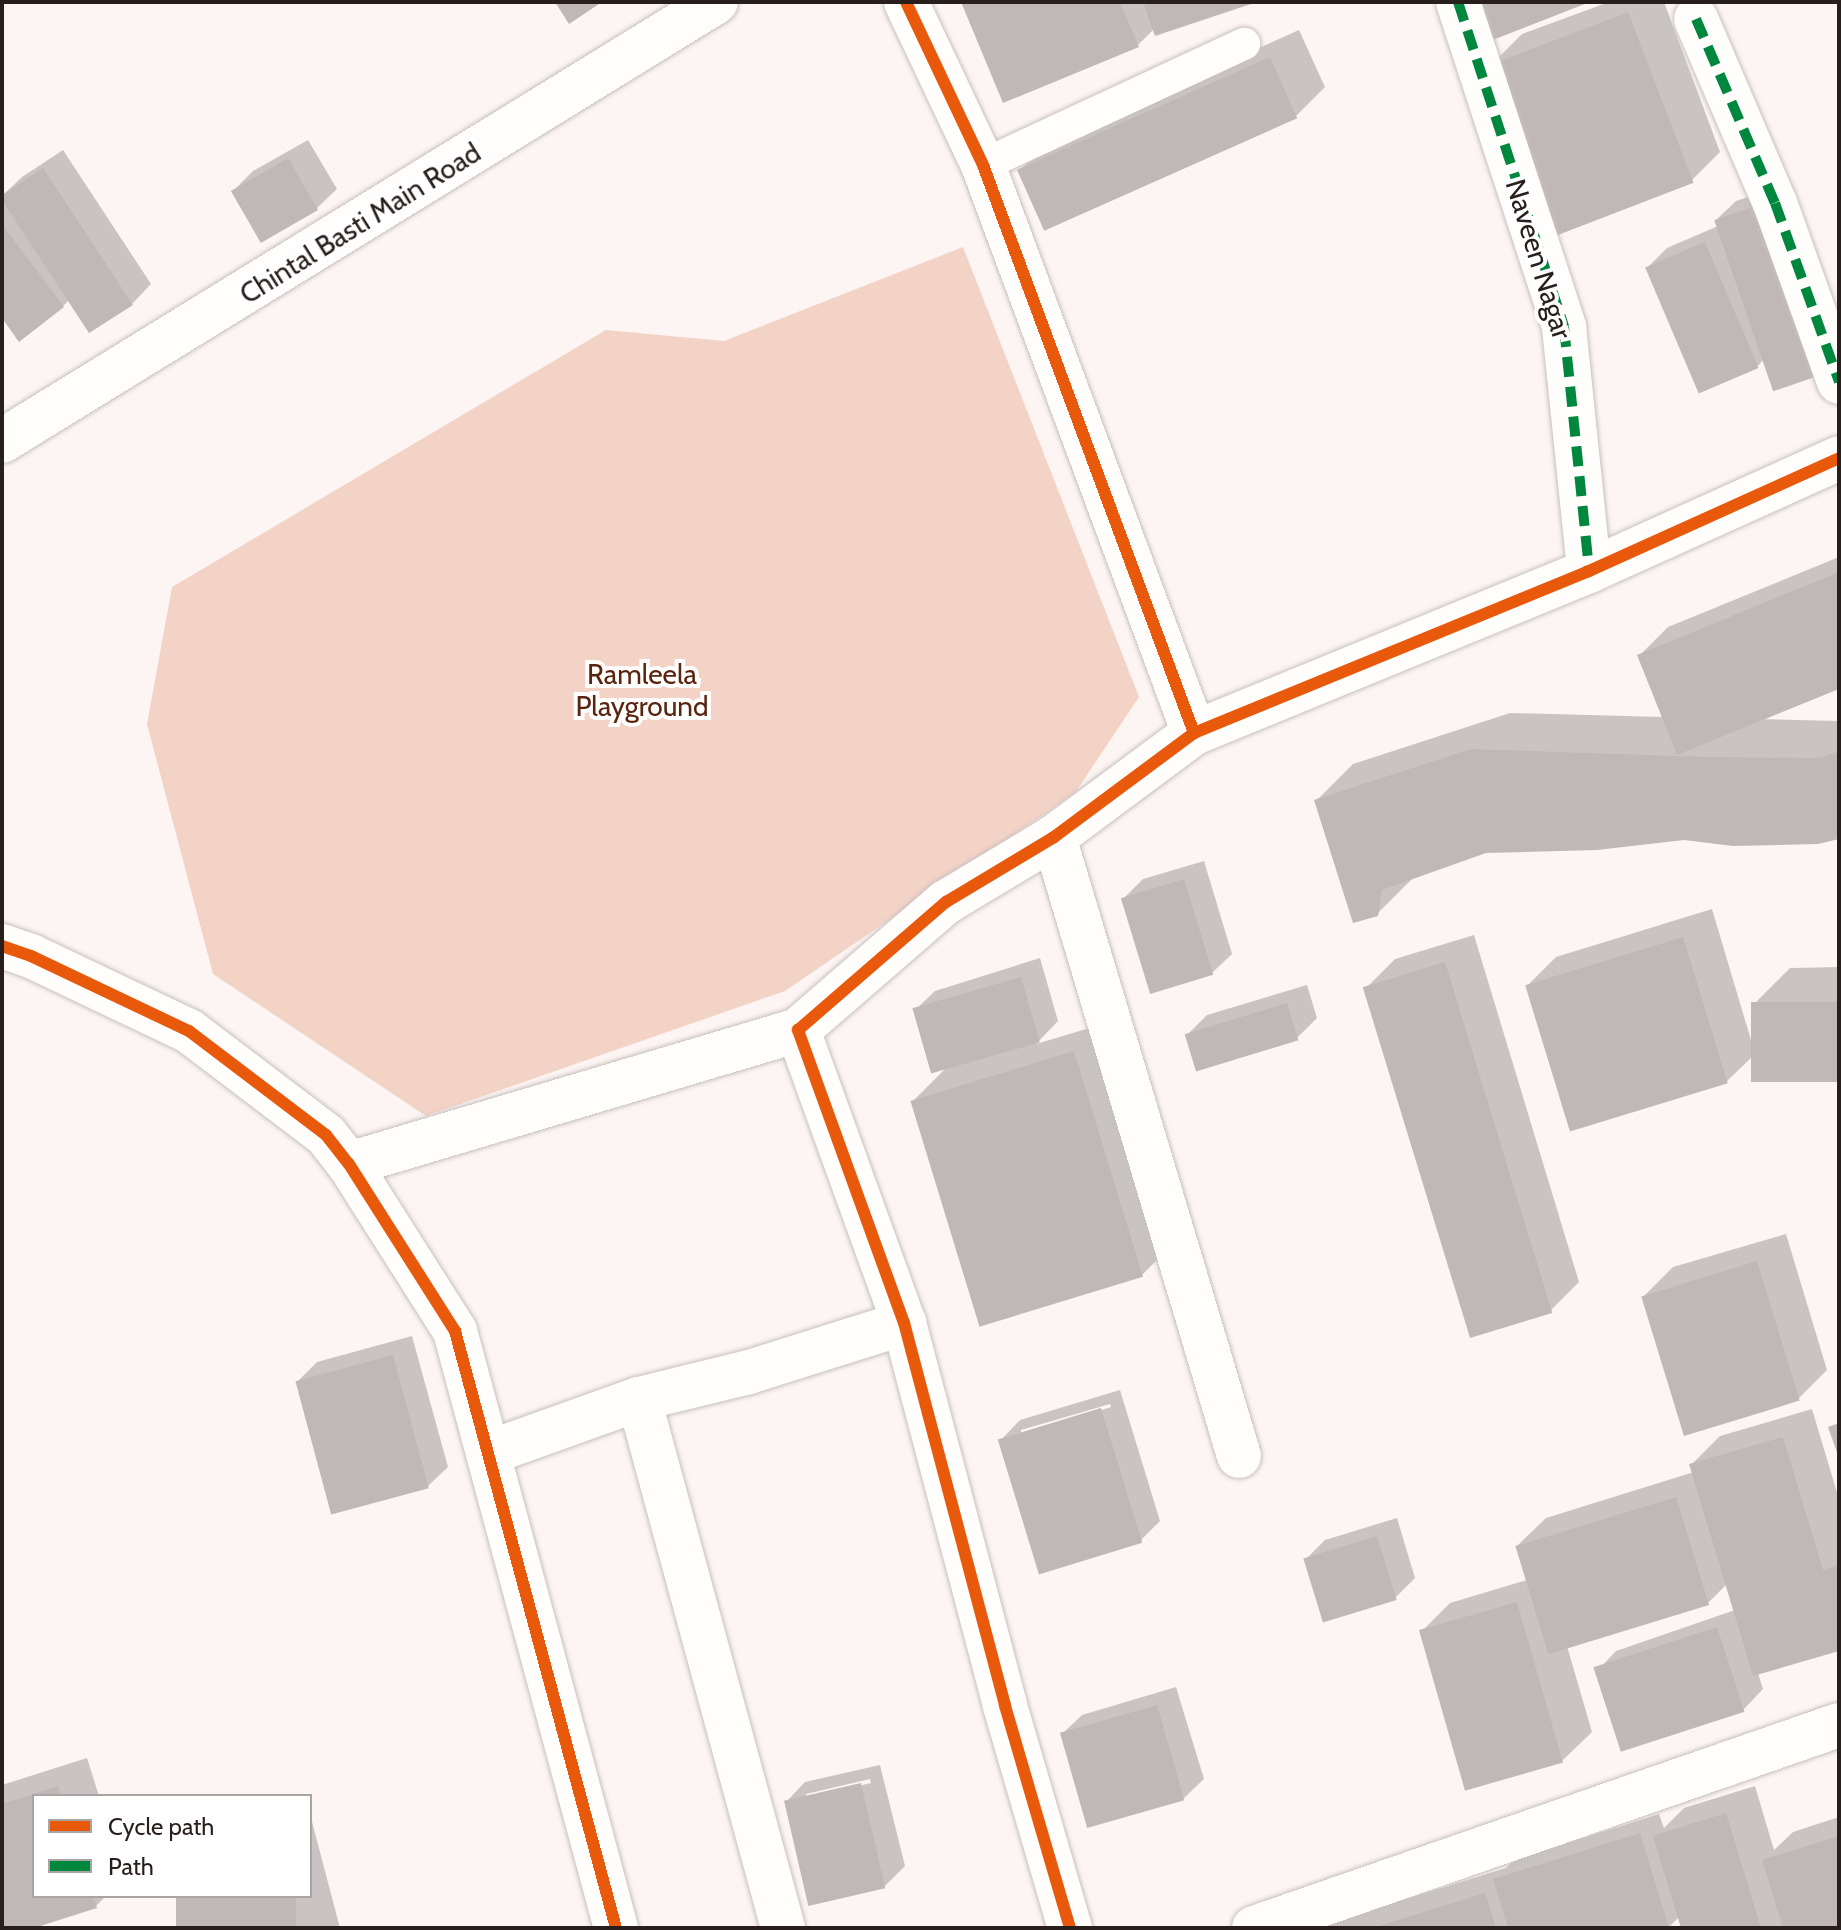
<!DOCTYPE html>
<style>
body{margin:0}
#map{position:relative;width:1841px;height:1930px;overflow:hidden;background:#fcf5f4;font-family:Cabin,sans-serif}
div>[style]{position:absolute}
[style*='--x']{left:calc(var(--x)*1px);top:calc(var(--y)*1px);width:calc(var(--w)*1px);rotate:calc(var(--a)*1deg)}
.green>*{inset:0;background:#f4d3c7}
.shadow>*{inset:0;background:#0003}
.building>*{inset:0;background:#c0b8b6;transform-origin:0 0}
.roads{filter:drop-shadow(0 0 2px #c8c0be) drop-shadow(0 0 2px #c8c0be)}
.service>*{height:32px;margin:-16px;padding:0 16px;transform-origin:16px;border-radius:16px;background:#fffefd}
.minor>*{height:44px;margin:-22px;padding:0 22px;transform-origin:22px;border-radius:22px;background:#fffefd}
.tertiary>*{height:44px;margin:-22px;padding:0 22px;transform-origin:22px;border-radius:22px;background:#fffefd}
.quiet>*{height:10px;margin-top:-5px;transform-origin:0;background:repeating-linear-gradient(90deg,#00873e 0 20px,transparent 0 30px)}
.cycleway>*{height:12px;margin:-6px;padding:0 6px;transform-origin:6px;border-radius:6px;background:#e8590c}
span{translate:-50% -50%;white-space:nowrap;text-align:center;line-height:1.15;-webkit-text-stroke:8px #fff;paint-order:stroke}
.street-label{font-size:28px;color:#281e1b}
.park-label{font-size:28px;color:#5a240e}
.frame{position:absolute;inset:0;border:4px solid #281e1b;pointer-events:none}
.legend{position:absolute;left:32px;top:1794px;width:280px;height:104px;box-sizing:border-box;background:#fff;border:2px solid #a9a5a4;margin:0;padding:10px 14px;list-style:none;font-size:24px;color:#281e1b}
.legend li{display:flex;align-items:center;gap:16px;height:40px}
.legend b{width:40px;border:2px solid #a9a5a4}
</style>
<div id="map">
<div class="green">
<div style="clip-path:polygon(963px 247px,1139px 697px,1075px 793px,785px 991px,426px 1116px,213px 974px,147px 724px,172px 587px,606px 330px,724px 341px)"></div>
</div>
<div class="shadow">
<div style="clip-path:polygon(963px 2px,1249px 2px,1155px 28px,1138px 45px)"></div>
<div style="clip-path:polygon(1609px 2px,1664px 2px,1720px 152px,1691px 181px,1493px 63px,1522px 34px)"></div>
<div style="clip-path:polygon(1299px 30px,1325px 87px,1296px 116px,1019px 171px,1048px 143px)"></div>
<div style="clip-path:polygon(308px 140px,337px 189px,317px 208px,261px 240px,233px 191px,253px 171px)"></div>
<div style="clip-path:polygon(63px 150px,151px 284px,132px 304px,70px 299px,63px 306px,2px 315px,2px 196px,22px 177px)"></div>
<div style="clip-path:polygon(1790px 183px,1763px 360px,1758px 366px,1647px 268px,1667px 248px,1718px 226px,1716px 220px,1736px 201px)"></div>
<div style="clip-path:polygon(1839px 557px,1839px 687px,1760px 719px,1839px 721px,1839px 837px,1684px 838px,1486px 851px,1414px 877px,1377px 914px,1316px 801px,1353px 764px,1510px 713px,1664px 717px,1639px 656px,1668px 627px)"></div>
<div style="clip-path:polygon(1204px 861px,1232px 954px,1212px 973px,1123px 899px,1143px 879px)"></div>
<div style="clip-path:polygon(1712px 909px,1751px 1040px,1753px 1005px,1790px 968px,1839px 967px,1839px 1080px,1751px 1058px,1726px 1082px,1528px 985px,1556px 957px)"></div>
<div style="clip-path:polygon(1474px 935px,1579px 1282px,1550px 1311px,1366px 988px,1395px 959px)"></div>
<div style="clip-path:polygon(1040px 958px,1058px 1021px,1036px 1044px,1103px 1024px,1170px 1247px,1141px 1276px,913px 1101px,944px 1070px,915px 1010px,935px 991px)"></div>
<div style="clip-path:polygon(1307px 985px,1317px 1018px,1297px 1038px,1188px 1034px,1207px 1015px)"></div>
<div style="clip-path:polygon(1786px 1234px,1827px 1370px,1798px 1399px,1644px 1296px,1673px 1267px)"></div>
<div style="clip-path:polygon(412px 1336px,448px 1467px,428px 1486px,298px 1381px,317px 1362px)"></div>
<div style="clip-path:polygon(evenodd,1120px 1390px,1160px 1521px,1140px 1541px,1040px 1571px,1001px 1440px,1020px 1420px,1120px 1390px,1110px 1404px,1111px 1407px,1021px 1435px,1021px 1430px,1110px 1404px)"></div>
<div style="clip-path:polygon(1812px 1409px,1839px 1499px,1839px 1649px,1758px 1673px,1763px 1689px,1744px 1709px,1597px 1671px,1616px 1651px,1735px 1610px,1727px 1584px,1707px 1604px,1567px 1646px,1592px 1732px,1563px 1760px,1421px 1632px,1450px 1603px,1527px 1580px,1517px 1546px,1546px 1518px,1694px 1472px,1691px 1465px,1720px 1436px)"></div>
<div style="clip-path:polygon(1397px 1518px,1415px 1578px,1395px 1598px,1323px 1619px,1306px 1559px,1325px 1540px)"></div>
<div style="clip-path:polygon(1176px 1687px,1204px 1779px,1184px 1798px,1062px 1734px,1082px 1715px)"></div>
<div style="clip-path:polygon(87px 1758px,99px 1796px,34px 1796px,34px 1896px,106px 1896px,96px 1906px,27px 1928px,2px 1928px,2px 1785px)"></div>
<div style="clip-path:polygon(evenodd,880px 1765px,905px 1866px,885px 1886px,786px 1802px,805px 1782px,880px 1765px,870px 1779px,871px 1783px,806px 1798px,806px 1794px,870px 1779px)"></div>
<div style="clip-path:polygon(1755px 1786px,1774px 1850px,1793px 1832px,1839px 1817px,1839px 1928px,1671px 1928px,1682px 1925px,1680px 1916px,1668px 1928px,1326px 1928px,1332px 1922px,1506px 1868px,1514px 1860px,1659px 1814px,1664px 1828px,1684px 1808px)"></div>
<div style="clip-path:polygon(310px 1814px,340px 1928px,186px 1928px,178px 1896px,310px 1896px)"></div>
</div>
<div class="building">
<div style="clip-path:polygon(555px 2px,602px 2px,569px 24px)"></div>
<div style="clip-path:polygon(961px 2px,1120px 2px,1139px 47px,1003px 103px)"></div>
<div style="clip-path:polygon(1143px 2px,1254px 2px,1254px 3px,1155px 36px)"></div>
<div style="clip-path:polygon(1475px 2px,1590px 2px,1490px 41px)"></div>
<div style="left:1628px;top:12px;width:183px;height:146px;rotate:69deg"></div>
<div style="left:1270px;top:57px;width:67px;height:277px;rotate:66deg"></div>
<div style="left:288px;top:158px;width:60px;height:66px;rotate:60deg"></div>
<div style="clip-path:polygon(43px 168px,133px 305px,89px 333px,2px 200px,2px 195px)"></div>
<div style="left:1770px;top:201px;width:181px;height:59px;rotate:71deg"></div>
<div style="clip-path:polygon(2px 224px,64px 307px,19px 342px,2px 318px)"></div>
<div style="left:1705px;top:242px;width:137px;height:65px;rotate:67deg"></div>
<div style="clip-path:polygon(1839px 572px,1839px 689px,1677px 755px,1637px 655px)"></div>
<div style="clip-path:polygon(1471px 749px,1709px 757px,1820px 758px,1839px 751px,1839px 839px,1818px 844px,1733px 846px,1684px 840px,1597px 850px,1486px 853px,1382px 890px,1378px 916px,1353px 923px,1314px 800px)"></div>
<div style="left:1184px;top:879px;width:100px;height:66px;rotate:73deg"></div>
<div style="left:1683px;top:937px;width:153px;height:165px;rotate:73deg"></div>
<div style="left:1445px;top:962px;width:367px;height:86px;rotate:73deg"></div>
<div style="left:1021px;top:977px;width:68px;height:113px;rotate:74deg"></div>
<div style="left:1839px;top:1002px;width:80px;height:88px;rotate:90deg"></div>
<div style="left:1287px;top:1003px;width:39px;height:107px;rotate:73deg"></div>
<div style="left:1074px;top:1051px;width:236px;height:171px;rotate:73deg"></div>
<div style="left:1757px;top:1261px;width:146px;height:121px;rotate:73deg"></div>
<div style="left:393px;top:1355px;width:138px;height:101px;rotate:75deg"></div>
<div style="left:1101px;top:1408px;width:141px;height:108px;rotate:73deg"></div>
<div style="clip-path:polygon(1839px 1423px,1839px 1458px,1828px 1427px)"></div>
<div style="clip-path:polygon(1783px 1437px,1823px 1570px,1839px 1565px,1839px 1651px,1753px 1676px,1689px 1464px)"></div>
<div style="left:1676px;top:1497px;width:113px;height:168px;rotate:73deg"></div>
<div style="left:1377px;top:1536px;width:67px;height:77px;rotate:73deg"></div>
<div style="left:1517px;top:1602px;width:167px;height:102px;rotate:74deg"></div>
<div style="left:1717px;top:1627px;width:89px;height:130px;rotate:72deg"></div>
<div style="left:1157px;top:1705px;width:99px;height:101px;rotate:74deg"></div>
<div style="left:861px;top:1783px;width:108px;height:79px;rotate:77deg"></div>
<div style="clip-path:polygon(58px 1786px,61px 1796px,34px 1796px,34px 1896px,93px 1896px,97px 1908px,34px 1928px,2px 1928px,2px 1804px)"></div>
<div style="clip-path:polygon(1726px 1813px,1761px 1928px,1681px 1928px,1653px 1836px)"></div>
<div style="clip-path:polygon(1640px 1833px,1669px 1928px,1508px 1928px,1493px 1879px)"></div>
<div style="clip-path:polygon(1839px 1836px,1839px 1928px,1783px 1928px,1762px 1860px)"></div>
<div style="clip-path:polygon(1485px 1893px,1496px 1928px,1375px 1928px,1375px 1927px)"></div>
<div style="left:176px;top:1896px;width:120px;height:33px"></div>
</div>
<div class="roads">
<div class="service">
<div style="--x:983;--y:165;--w:288;--a:-24.9"></div>
</div>
<div class="minor">
<div style="--x:906;--y:2;--w:180;--a:64.7"></div>
<div style="--x:983;--y:165;--w:606;--a:69.62"></div>
<div style="--x:1194;--y:733;--w:427;--a:-22.3"></div>
<div style="--x:1589;--y:571;--w:274;--a:-24.3"></div>
<div style="--x:1458;--y:2;--w:342;--a:71.9"></div>
<div style="--x:1564;--y:327;--w:245;--a:84.1"></div>
<div style="--x:1696;--y:19;--w:200;--a:66.8"></div>
<div style="--x:1775;--y:203;--w:190;--a:70.3"></div>
<div style="--x:1054;--y:837;--w:646;--a:73.36"></div>
<div style="--x:2;--y:946;--w:31;--a:19"></div>
<div style="--x:31;--y:956;--w:175;--a:25.4"></div>
<div style="--x:189;--y:1031;--w:172;--a:37.2"></div>
<div style="--x:326;--y:1135;--w:37;--a:52"></div>
<div style="--x:349;--y:1164;--w:198;--a:57.6"></div>
<div style="--x:455;--y:1331;--w:618;--a:74.91"></div>
<div style="--x:349;--y:1164;--w:469;--a:-16.6"></div>
<div style="--x:639;--y:1399;--w:548;--a:74.77"></div>
<div style="--x:488;--y:1453;--w:160;--a:-19.7"></div>
<div style="--x:639;--y:1399;--w:113;--a:-13.8"></div>
<div style="--x:749;--y:1372;--w:163;--a:-17.5"></div>
<div style="--x:1070;--y:1928;--w:232;--a:-106.3"></div>
<div style="--x:1005;--y:1705;--w:395;--a:-104.8"></div>
<div style="--x:904;--y:1323;--w:312;--a:-109.9"></div>
<div style="--x:798;--y:1030;--w:196;--a:-40.9"></div>
<div style="--x:946;--y:902;--w:126;--a:-31"></div>
<div style="--x:1054;--y:837;--w:174;--a:-36.6"></div>
<div style="--x:1254;--y:1928;--w:619;--a:-19.14"></div>
</div>
<div class="tertiary">
<div style="--x:2;--y:441;--w:838;--a:-31.59"></div>
</div>
</div>
<div class="quiet">
<div style="--x:1458;--y:2;--w:342;--a:71.9"></div>
<div style="--x:1564;--y:327;--w:245;--a:84.1"></div>
<div style="--x:1696;--y:19;--w:200;--a:66.8"></div>
<div style="--x:1775;--y:203;--w:190;--a:70.3"></div>
</div>
<div class="cycleway">
<div style="--x:906;--y:2;--w:180;--a:64.7"></div>
<div style="--x:983;--y:165;--w:606;--a:69.62"></div>
<div style="--x:1194;--y:733;--w:427;--a:-22.3"></div>
<div style="--x:1589;--y:571;--w:274;--a:-24.3"></div>
<div style="--x:2;--y:946;--w:31;--a:19"></div>
<div style="--x:31;--y:956;--w:175;--a:25.4"></div>
<div style="--x:189;--y:1031;--w:172;--a:37.2"></div>
<div style="--x:326;--y:1135;--w:37;--a:52"></div>
<div style="--x:349;--y:1164;--w:198;--a:57.6"></div>
<div style="--x:455;--y:1331;--w:618;--a:74.91"></div>
<div style="--x:1070;--y:1928;--w:232;--a:-106.3"></div>
<div style="--x:1005;--y:1705;--w:395;--a:-104.8"></div>
<div style="--x:904;--y:1323;--w:312;--a:-109.9"></div>
<div style="--x:798;--y:1030;--w:196;--a:-40.9"></div>
<div style="--x:946;--y:902;--w:126;--a:-31"></div>
<div style="--x:1054;--y:837;--w:174;--a:-36.6"></div>
</div>
<div class="street-label">
<span style="left:360px;top:223px;rotate:-32deg">Chintal Basti Main Road</span>
<span style="left:1539px;top:259px;rotate:73deg">Naveen Nagar</span>
</div>
<div class="park-label">
<span style="left:642px;top:690px">Ramleela<br>Playground</span>
</div>
<div class="frame"></div>
<ul class="legend">
<li><b style="height:10px;background:#e8590c"></b>Cycle path</li>
<li><b style="height:10px;background:#00873e"></b>Path</li>
</ul>
</div>
